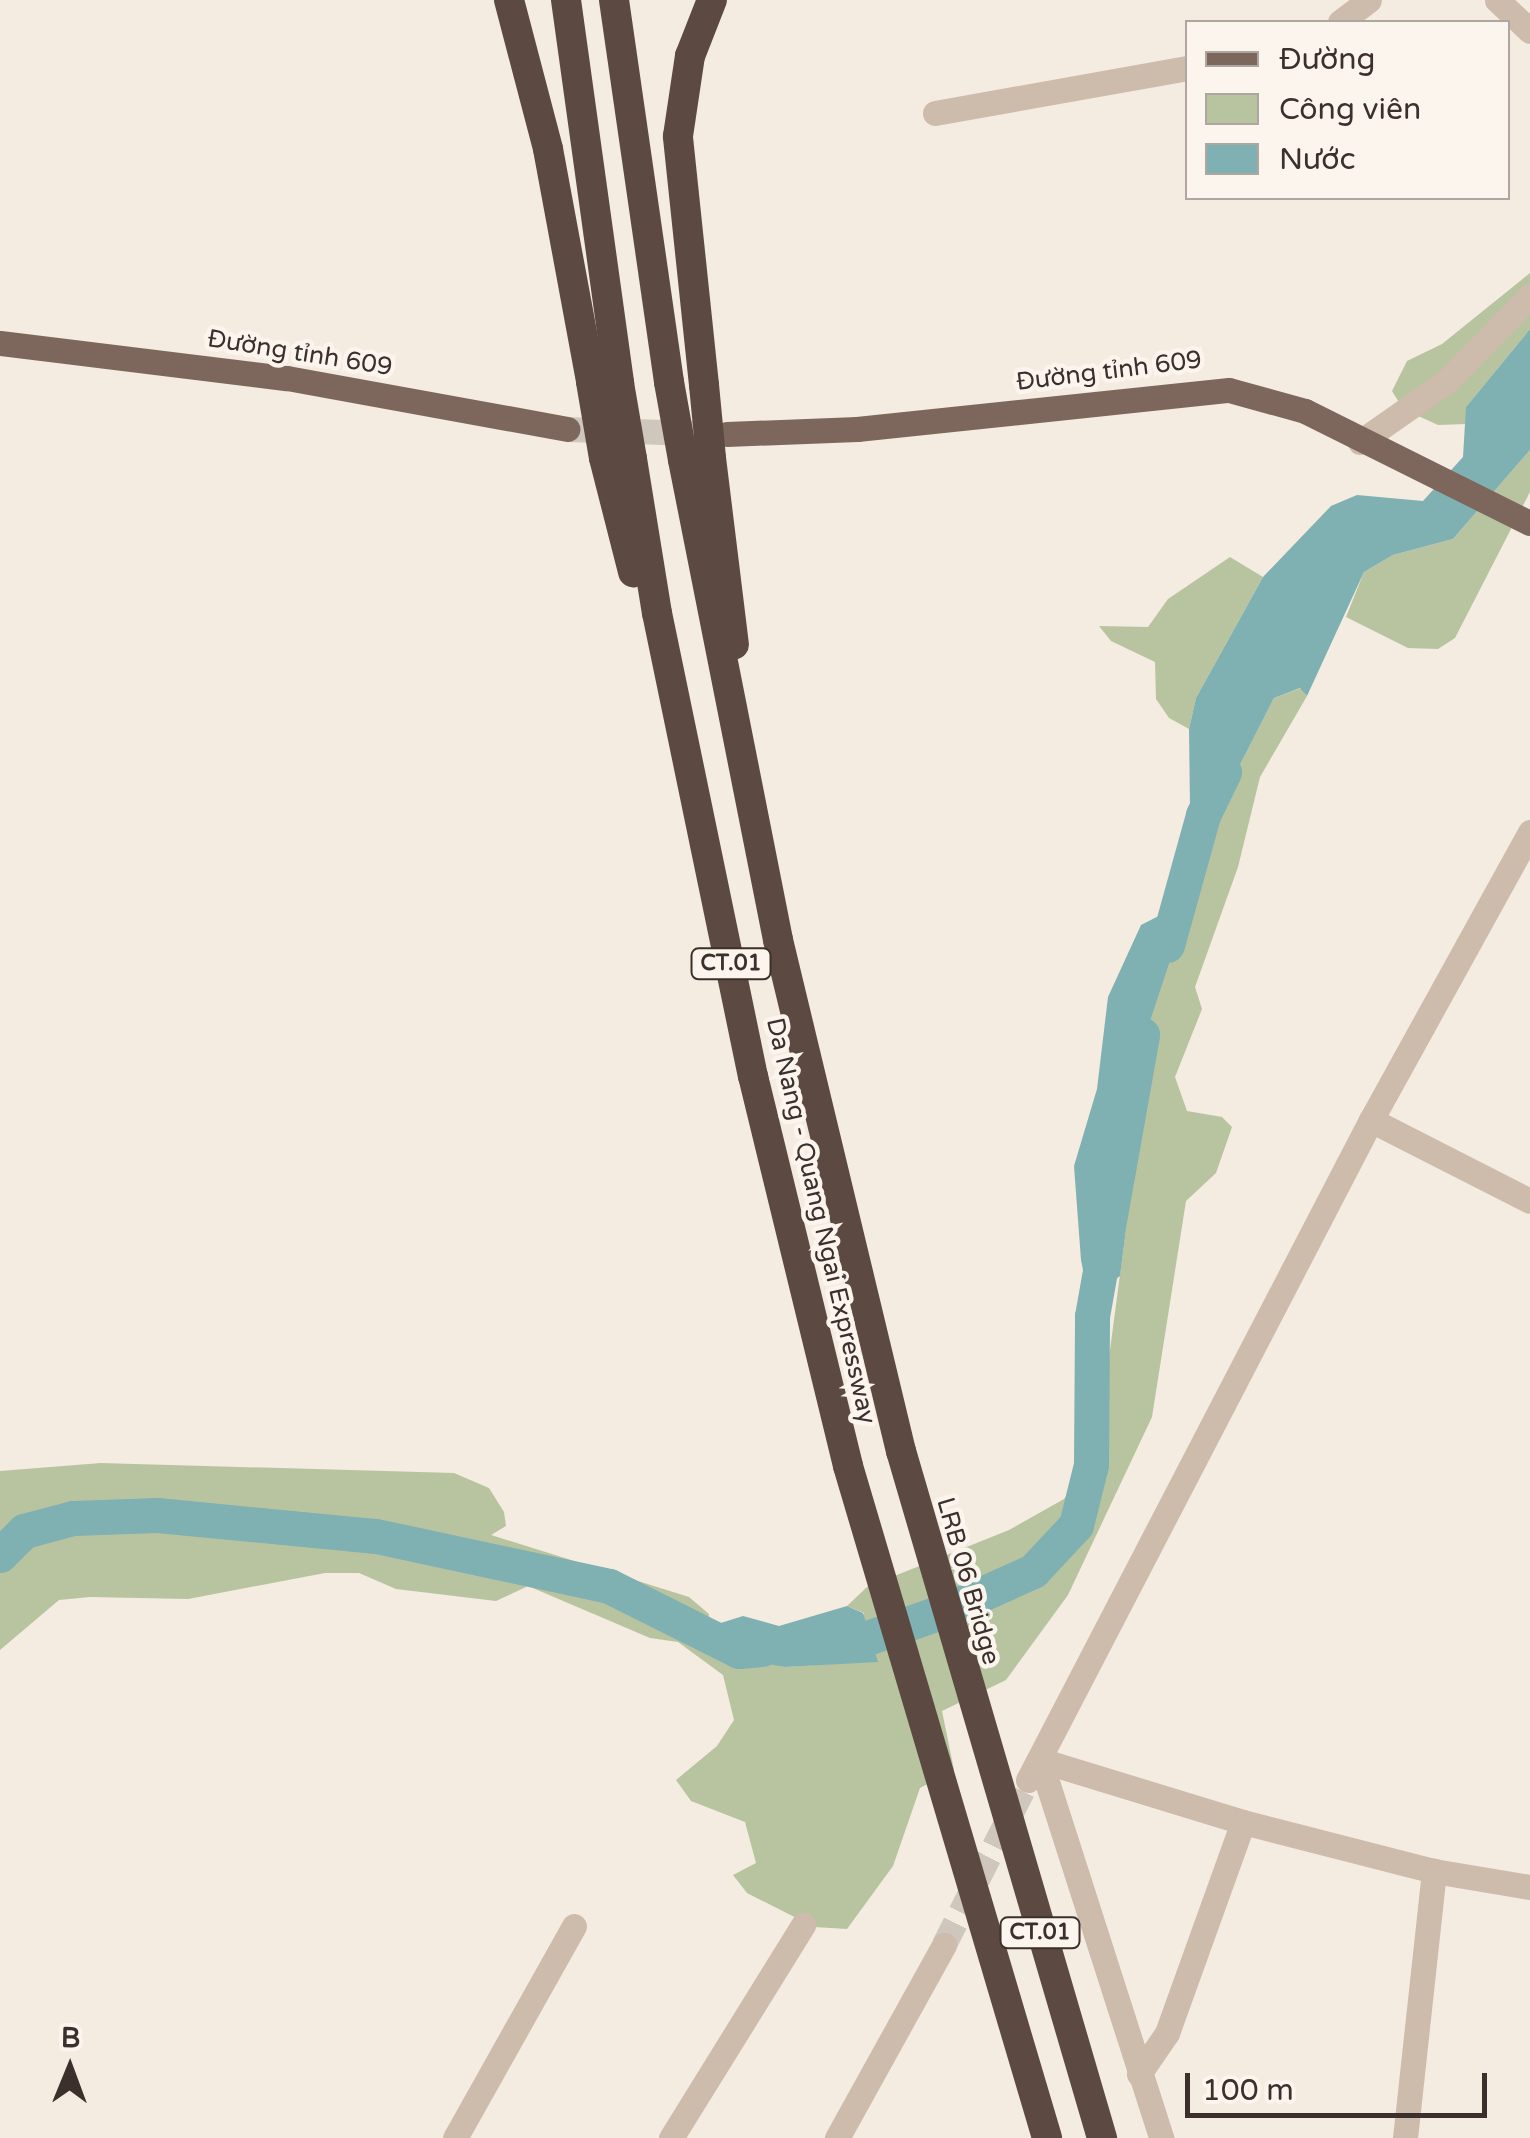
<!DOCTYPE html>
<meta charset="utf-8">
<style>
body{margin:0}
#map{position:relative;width:1530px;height:2138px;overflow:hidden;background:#f4ebe1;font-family:"Varela Round",sans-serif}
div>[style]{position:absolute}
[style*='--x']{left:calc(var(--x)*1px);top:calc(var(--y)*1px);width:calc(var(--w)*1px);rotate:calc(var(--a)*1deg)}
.green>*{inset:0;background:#b8c4a0}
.water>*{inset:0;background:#7fb0b2}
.river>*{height:35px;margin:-17.5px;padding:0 17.5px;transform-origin:17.5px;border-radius:17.5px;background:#7fb0b2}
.minor-tunnel>*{height:25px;margin-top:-12.5px;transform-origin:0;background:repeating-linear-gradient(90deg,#cfc6bd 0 25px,transparent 0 37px)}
.major-tunnel>*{height:25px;margin-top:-12.5px;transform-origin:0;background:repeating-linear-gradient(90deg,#cfc6bd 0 25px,transparent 0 37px)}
.minor>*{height:25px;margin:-12.5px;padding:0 12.5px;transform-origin:12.5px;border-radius:12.5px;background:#cdbbac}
.major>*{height:25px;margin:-12.5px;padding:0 12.5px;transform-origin:12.5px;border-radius:12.5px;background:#7d675c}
.highway>*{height:30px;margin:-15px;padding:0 15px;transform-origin:15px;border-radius:15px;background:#5c4a42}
.highway-bridge>*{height:30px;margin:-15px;padding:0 15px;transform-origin:15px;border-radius:15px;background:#5c4a42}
span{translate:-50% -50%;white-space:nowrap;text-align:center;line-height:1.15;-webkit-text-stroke:9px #fbf5ee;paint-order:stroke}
.shield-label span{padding:2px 8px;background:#fbf5ee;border:2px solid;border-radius:8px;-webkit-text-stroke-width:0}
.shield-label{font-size:22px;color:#3b302b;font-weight:700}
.street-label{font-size:25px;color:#3b302b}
.legend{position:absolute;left:1185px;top:20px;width:325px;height:180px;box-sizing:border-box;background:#fbf5ee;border:2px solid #aea6a0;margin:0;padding:12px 18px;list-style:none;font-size:30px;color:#3b302b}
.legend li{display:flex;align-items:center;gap:20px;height:50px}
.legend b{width:50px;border:2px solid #aea6a0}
.north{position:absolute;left:20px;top:2018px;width:100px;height:100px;-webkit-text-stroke:8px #fbf5ee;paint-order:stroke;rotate:1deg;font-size:28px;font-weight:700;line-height:40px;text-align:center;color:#3b302b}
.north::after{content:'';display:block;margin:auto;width:35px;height:45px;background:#3b302b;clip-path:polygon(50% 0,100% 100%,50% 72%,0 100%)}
.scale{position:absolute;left:1185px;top:2073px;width:302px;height:45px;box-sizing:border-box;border:5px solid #3b302b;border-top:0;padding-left:12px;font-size:30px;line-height:35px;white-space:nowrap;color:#3b302b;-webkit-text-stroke:8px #fbf5ee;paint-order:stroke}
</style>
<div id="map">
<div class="green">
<div style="clip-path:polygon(1530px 273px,1530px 329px,1466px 407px,1466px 424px,1438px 425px,1403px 409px,1392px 391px,1407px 361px,1442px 344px)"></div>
<div style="clip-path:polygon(1530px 450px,1530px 492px,1455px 638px,1438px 649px,1408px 648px,1346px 617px,1364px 572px,1393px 555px,1453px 539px)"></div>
<div style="clip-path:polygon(1230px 557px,1263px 577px,1196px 698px,1189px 729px,1169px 718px,1156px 699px,1155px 662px,1111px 641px,1099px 626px,1148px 627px,1168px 599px)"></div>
<div style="clip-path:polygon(1301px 688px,1307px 696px,1260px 777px,1238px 867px,1195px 987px,1202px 1009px,1175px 1077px,1187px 1111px,1222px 1117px,1232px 1127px,1216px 1173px,1186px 1201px,1152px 1417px,1068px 1595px,1006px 1680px,942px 1711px,954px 1770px,920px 1788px,893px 1866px,847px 1929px,814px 1927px,747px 1893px,733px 1875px,756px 1863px,745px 1822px,691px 1801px,676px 1780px,717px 1746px,734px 1720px,723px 1675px,678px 1642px,650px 1638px,528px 1586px,496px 1601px,396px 1589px,359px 1573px,325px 1573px,188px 1599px,90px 1597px,59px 1600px,0 1650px,0 1471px,101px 1463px,454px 1473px,489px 1488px,504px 1512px,506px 1526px,491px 1535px,689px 1597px,709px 1614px,708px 1627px,727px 1651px,785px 1667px,846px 1663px,864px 1613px,847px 1606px,867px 1587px,1009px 1530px,1064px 1499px,1091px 1465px,1091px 1493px,1125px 1237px,1116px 1125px,1218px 808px,1274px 698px)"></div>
</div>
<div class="water">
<div style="clip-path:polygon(1530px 329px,1530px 450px,1453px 539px,1393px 555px,1364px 572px,1307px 696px,1300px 688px,1274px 698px,1218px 808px,1203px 815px,1190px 807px,1189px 729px,1196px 698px,1263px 577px,1331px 506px,1357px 495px,1423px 501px,1463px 457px,1466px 407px)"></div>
<div style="clip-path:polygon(1190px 900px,1116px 1124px,1125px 1237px,1120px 1276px,1096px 1293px,1086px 1285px,1081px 1260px,1074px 1166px,1097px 1089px,1108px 997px,1141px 925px)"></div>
<div style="clip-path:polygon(847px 1606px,863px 1613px,878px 1662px,785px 1667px,741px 1659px,708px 1627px,743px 1616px,779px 1626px)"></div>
</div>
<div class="river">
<div style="--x:1167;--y:945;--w:135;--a:-74.5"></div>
<div style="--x:1203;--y:815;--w:48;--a:-64"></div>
<div style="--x:0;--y:1555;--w:34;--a:-45"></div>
<div style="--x:24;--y:1531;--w:51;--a:-14.9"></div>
<div style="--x:73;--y:1518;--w:84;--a:-2"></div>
<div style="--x:157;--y:1515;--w:220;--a:5.5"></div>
<div style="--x:376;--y:1536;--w:238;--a:12.1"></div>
<div style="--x:609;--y:1586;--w:145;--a:26.6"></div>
<div style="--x:739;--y:1651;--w:23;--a:-5"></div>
<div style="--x:824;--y:1644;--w:32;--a:-4"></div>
<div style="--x:856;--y:1642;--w:93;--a:-19.4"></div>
<div style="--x:944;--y:1611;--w:98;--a:-24.2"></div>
<div style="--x:1033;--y:1571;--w:63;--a:-46.9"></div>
<div style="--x:1076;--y:1525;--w:62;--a:-76"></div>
<div style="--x:1091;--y:1465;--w:149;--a:-89.6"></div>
<div style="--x:1092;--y:1316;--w:286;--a:-79.9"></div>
</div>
<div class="minor-tunnel">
<div style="--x:944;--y:1945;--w:185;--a:-63"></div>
</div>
<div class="major-tunnel">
<div style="--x:567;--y:429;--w:130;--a:1.8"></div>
</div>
<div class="minor">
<div style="--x:1497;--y:0;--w:45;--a:43.2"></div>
<div style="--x:1340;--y:22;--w:36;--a:-37"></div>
<div style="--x:935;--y:113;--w:257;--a:-10.1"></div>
<div style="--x:1360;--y:442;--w:106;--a:-35"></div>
<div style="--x:1447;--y:381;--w:119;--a:-45.7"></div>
<div style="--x:1371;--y:1120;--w:178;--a:27"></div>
<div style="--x:1040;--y:1760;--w:212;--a:17"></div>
<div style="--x:1243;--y:1822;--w:197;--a:14.4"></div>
<div style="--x:1434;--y:1871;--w:97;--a:9.5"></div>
<div style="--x:1040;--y:1760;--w:397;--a:72.2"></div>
<div style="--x:1028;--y:1780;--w:744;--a:-62.54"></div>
<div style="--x:1371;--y:1120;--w:329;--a:-61.1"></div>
<div style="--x:1139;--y:2074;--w:50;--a:-55.7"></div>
<div style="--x:1167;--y:2033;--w:224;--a:-70.2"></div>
<div style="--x:455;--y:2138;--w:243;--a:-60.7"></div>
<div style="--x:671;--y:2138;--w:251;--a:-58.2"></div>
<div style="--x:837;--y:2138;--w:221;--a:-61"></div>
<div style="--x:1405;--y:2138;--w:269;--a:-83.8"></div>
</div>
<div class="major">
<div style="--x:0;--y:343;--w:289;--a:7"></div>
<div style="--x:287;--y:378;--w:285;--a:10.3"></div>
<div style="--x:727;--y:434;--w:130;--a:-2.2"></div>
<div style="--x:857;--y:429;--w:374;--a:-6"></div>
<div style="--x:1229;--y:390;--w:79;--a:15.4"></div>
<div style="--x:1305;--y:411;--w:251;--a:26.5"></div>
</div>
<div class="highway">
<div style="--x:509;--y:0;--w:154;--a:75.3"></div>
<div style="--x:548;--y:149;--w:237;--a:79.5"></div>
<div style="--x:566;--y:0;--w:387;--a:82.1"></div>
<div style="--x:614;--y:0;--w:386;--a:81.8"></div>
<div style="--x:704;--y:385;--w:250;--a:-96"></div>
<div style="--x:678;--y:136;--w:81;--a:-81.5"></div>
<div style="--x:690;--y:56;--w:60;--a:-68.6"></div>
<div style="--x:604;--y:458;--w:118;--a:75.7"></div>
<div style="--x:711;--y:458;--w:188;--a:83"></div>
<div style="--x:632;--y:459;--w:156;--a:80.8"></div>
<div style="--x:657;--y:613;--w:473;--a:78.3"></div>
<div style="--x:753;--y:1076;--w:401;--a:76.3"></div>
<div style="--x:848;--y:1466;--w:701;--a:73.5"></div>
<div style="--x:683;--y:460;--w:489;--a:78.8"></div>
<div style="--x:778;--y:940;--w:526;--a:76.47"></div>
<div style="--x:901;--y:1451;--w:716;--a:73.69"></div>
</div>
<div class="highway-bridge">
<div style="--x:591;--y:382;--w:77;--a:80.3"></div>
<div style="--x:669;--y:382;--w:79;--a:79.8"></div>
<div style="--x:619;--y:383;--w:77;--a:80.3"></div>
<div style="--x:704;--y:385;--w:73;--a:84.5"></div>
</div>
<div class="shield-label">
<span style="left:731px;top:964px">CT.01</span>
<span style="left:1040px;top:1933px">CT.01</span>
</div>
<div class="street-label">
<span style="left:300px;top:353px;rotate:9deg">Đường tỉnh 609</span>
<span style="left:1109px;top:371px;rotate:-7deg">Đường tỉnh 609</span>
<span style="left:821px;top:1221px;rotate:77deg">Da Nang - Quang Ngai Expressway</span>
<span style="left:968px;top:1581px;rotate:74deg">LRB 06 Bridge</span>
</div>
<ul class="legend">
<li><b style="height:12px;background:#7d675c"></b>Đường</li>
<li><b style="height:28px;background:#b8c4a0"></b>Công viên</li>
<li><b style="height:28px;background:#7fb0b2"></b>Nước</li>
</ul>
<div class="north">B</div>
<div class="scale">100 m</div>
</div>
